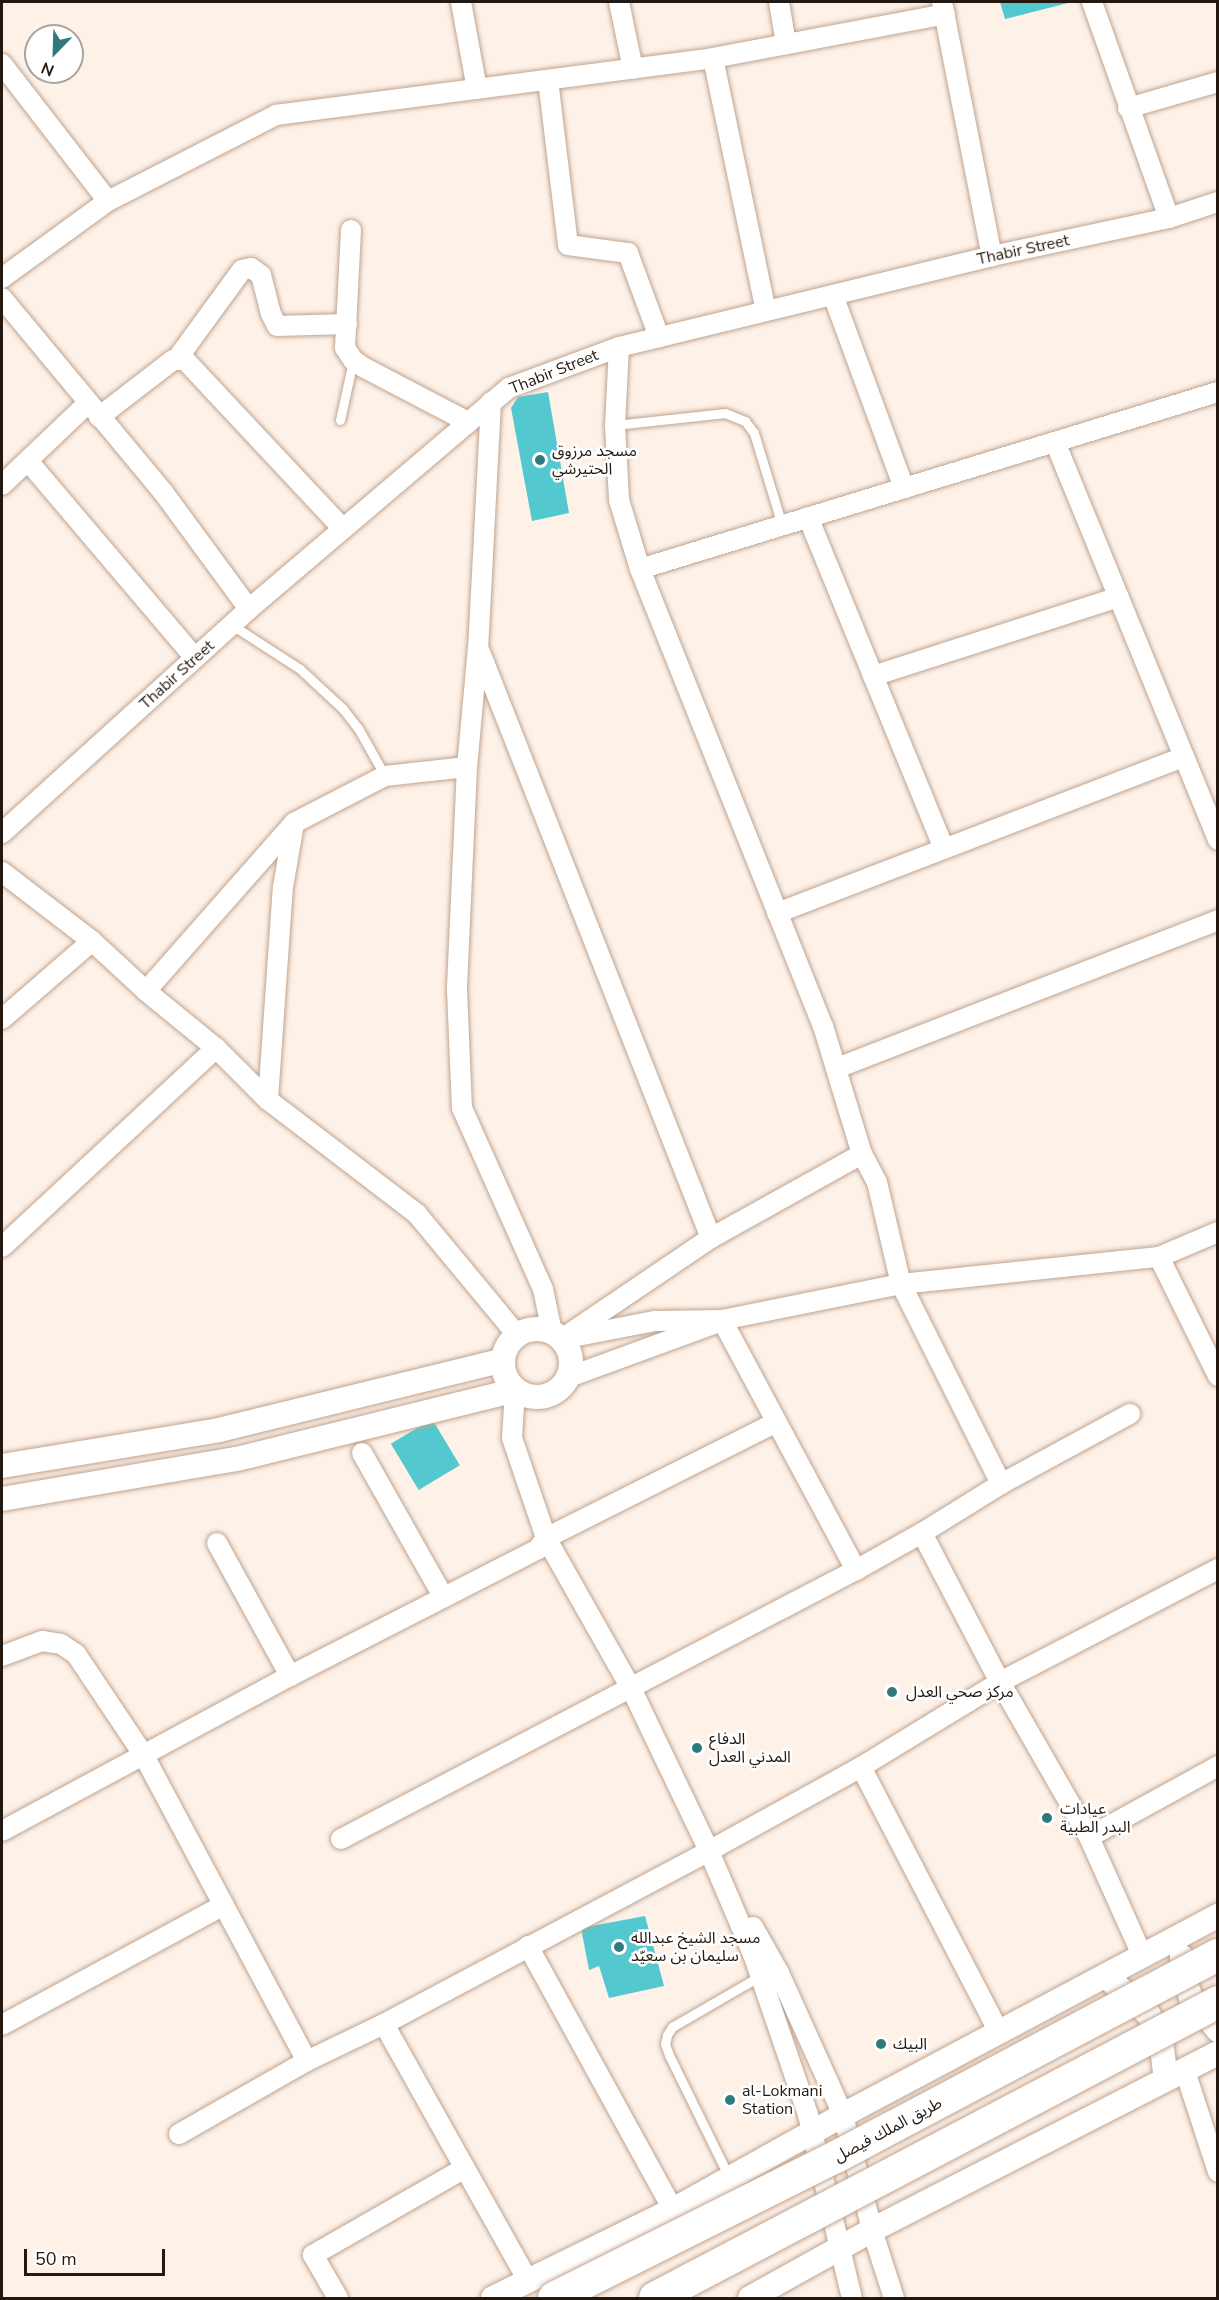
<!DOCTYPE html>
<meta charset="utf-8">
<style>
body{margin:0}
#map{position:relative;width:1219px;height:2300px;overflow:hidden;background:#fdf1e8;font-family:"Nunito Sans","Noto Sans Arabic",sans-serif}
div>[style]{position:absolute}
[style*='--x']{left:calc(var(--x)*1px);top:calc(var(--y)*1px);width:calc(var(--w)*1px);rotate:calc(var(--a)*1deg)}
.building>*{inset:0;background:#53c8ce;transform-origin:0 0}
.roads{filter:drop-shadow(0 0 2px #c0a38d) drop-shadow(0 0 2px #c0a38d)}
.service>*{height:9px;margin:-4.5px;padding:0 4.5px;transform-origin:4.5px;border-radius:4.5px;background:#fff}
.minor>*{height:20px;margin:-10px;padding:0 10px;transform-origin:10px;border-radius:10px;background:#fff}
.tertiary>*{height:24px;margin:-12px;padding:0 12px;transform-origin:12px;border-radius:12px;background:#fff}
.tertiary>.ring{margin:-12px;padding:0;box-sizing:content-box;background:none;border:24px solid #fff;border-radius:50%}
.bridges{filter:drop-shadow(0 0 2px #c0a38d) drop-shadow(0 0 2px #c0a38d)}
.trunk-bridge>*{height:32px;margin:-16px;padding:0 16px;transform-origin:16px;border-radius:16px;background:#fff}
.dots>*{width:16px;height:16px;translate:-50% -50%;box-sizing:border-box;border:3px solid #fff;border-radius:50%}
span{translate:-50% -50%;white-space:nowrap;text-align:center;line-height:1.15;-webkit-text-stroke:5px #fff;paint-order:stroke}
.street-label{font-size:16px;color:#241910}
.poi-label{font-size:16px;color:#241910}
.left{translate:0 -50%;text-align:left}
.frame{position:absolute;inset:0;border:3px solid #241910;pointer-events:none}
.north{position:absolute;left:24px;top:24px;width:60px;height:60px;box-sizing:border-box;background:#fff;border:2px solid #a7a39f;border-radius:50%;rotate:203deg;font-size:16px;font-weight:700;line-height:24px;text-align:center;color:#241910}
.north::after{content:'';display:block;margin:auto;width:21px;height:27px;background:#307a7d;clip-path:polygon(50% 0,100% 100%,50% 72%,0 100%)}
.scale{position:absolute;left:24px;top:2249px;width:141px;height:27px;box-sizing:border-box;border:3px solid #241910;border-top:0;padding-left:8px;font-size:18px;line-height:21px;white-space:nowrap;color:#241910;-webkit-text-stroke:4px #fff;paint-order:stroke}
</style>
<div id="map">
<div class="building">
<div style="clip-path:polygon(1000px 2px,1072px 2px,1005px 19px)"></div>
<div style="clip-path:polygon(548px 392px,569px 513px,532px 521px,511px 408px,518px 397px)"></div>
<div style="left:432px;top:1419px;width:54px;height:48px;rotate:59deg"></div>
<div style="clip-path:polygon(645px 1916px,664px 1986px,609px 1998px,599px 1966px,589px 1970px,581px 1928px)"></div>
</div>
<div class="roads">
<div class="service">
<div style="--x:340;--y:420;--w:60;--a:-77.6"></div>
<div style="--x:615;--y:425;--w:111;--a:-6.2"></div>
<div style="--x:725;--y:413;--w:22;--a:22"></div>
<div style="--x:745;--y:421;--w:15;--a:53"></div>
<div style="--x:754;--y:433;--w:96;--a:73.1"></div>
<div style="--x:232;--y:625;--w:81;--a:32.9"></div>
<div style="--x:300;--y:669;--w:59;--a:42.9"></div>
<div style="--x:343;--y:709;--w:24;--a:52"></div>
<div style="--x:358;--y:728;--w:55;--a:60.6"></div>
<div style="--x:729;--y:2177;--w:136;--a:-116.2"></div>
<div style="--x:669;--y:2055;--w:12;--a:-110"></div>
<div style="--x:665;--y:2044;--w:9;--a:-77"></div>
<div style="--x:667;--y:2035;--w:9;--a:-58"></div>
<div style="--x:672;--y:2027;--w:102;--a:-30.1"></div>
</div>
<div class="minor">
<div style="--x:461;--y:2;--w:88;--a:79.6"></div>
<div style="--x:619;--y:2;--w:68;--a:78.2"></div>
<div style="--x:779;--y:2;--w:43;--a:80.5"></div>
<div style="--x:942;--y:2;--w:259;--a:78.9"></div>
<div style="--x:1092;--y:2;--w:229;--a:70.4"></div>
<div style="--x:713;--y:58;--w:258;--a:78.2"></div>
<div style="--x:2;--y:64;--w:173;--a:52.3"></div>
<div style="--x:548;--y:80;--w:166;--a:83.1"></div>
<div style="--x:568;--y:245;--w:61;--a:7.6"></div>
<div style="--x:628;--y:253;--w:90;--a:69.7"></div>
<div style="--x:1128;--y:108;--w:94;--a:-16.1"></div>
<div style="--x:351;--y:230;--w:118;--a:92.9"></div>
<div style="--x:345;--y:348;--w:14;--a:56"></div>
<div style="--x:353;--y:360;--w:12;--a:35"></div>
<div style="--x:363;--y:367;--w:119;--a:27.6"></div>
<div style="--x:2;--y:278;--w:131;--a:-36"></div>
<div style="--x:108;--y:201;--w:189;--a:-27.1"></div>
<div style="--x:276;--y:115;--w:441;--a:-7.4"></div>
<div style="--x:713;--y:58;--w:236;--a:-10.7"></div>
<div style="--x:833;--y:295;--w:206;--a:69.8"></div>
<div style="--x:2;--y:298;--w:252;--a:50.3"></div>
<div style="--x:163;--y:492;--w:145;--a:53.7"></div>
<div style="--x:619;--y:347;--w:78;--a:92.9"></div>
<div style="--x:615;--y:425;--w:75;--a:86.9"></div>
<div style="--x:619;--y:500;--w:72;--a:73.1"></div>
<div style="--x:640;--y:569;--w:492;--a:68.2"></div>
<div style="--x:823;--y:1026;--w:134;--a:73.1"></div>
<div style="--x:862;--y:1154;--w:32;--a:62"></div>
<div style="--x:877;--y:1182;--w:105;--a:76.8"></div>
<div style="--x:901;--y:1284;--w:224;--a:63.4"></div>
<div style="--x:177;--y:359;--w:110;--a:-53.9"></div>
<div style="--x:242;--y:270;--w:9;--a:-13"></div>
<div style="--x:251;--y:268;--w:12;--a:35"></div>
<div style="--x:261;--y:275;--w:40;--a:75.6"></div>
<div style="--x:271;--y:314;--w:13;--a:63"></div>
<div style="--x:277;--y:326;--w:70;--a:-1.6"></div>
<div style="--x:491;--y:402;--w:245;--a:93"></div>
<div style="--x:478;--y:647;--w:121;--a:95.2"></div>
<div style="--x:467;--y:767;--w:223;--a:92.6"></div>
<div style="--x:457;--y:990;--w:118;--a:87.6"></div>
<div style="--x:462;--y:1108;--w:198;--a:65.9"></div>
<div style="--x:543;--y:1289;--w:44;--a:78.2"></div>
<div style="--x:99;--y:417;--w:93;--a:-37.6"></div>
<div style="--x:173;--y:360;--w:12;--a:0"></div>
<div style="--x:185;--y:360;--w:231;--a:46.9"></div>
<div style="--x:1055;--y:442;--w:430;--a:67.7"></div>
<div style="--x:28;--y:461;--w:258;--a:49.7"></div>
<div style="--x:2;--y:485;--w:117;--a:-43.6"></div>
<div style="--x:808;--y:517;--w:358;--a:67.7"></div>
<div style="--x:640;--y:569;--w:604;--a:-17.03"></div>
<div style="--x:480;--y:652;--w:630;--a:68.49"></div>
<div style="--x:873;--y:676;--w:258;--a:-17.8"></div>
<div style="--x:2;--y:833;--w:333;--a:-42.2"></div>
<div style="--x:249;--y:609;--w:341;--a:-40.4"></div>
<div style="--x:509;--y:388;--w:117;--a:-20.4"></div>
<div style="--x:619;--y:347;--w:384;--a:-13.7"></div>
<div style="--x:992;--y:256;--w:181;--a:-12.1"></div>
<div style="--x:1169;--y:218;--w:52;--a:-18.1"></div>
<div style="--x:2;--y:872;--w:113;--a:37.5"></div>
<div style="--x:92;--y:941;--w:74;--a:42.8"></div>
<div style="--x:146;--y:991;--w:90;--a:39.2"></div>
<div style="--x:216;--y:1048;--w:74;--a:45"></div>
<div style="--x:268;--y:1100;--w:188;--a:37.4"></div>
<div style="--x:417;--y:1214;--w:157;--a:50.4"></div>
<div style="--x:777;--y:913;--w:436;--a:-21"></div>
<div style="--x:146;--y:991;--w:224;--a:-48.6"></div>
<div style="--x:294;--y:823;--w:102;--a:-27.3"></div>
<div style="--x:385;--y:776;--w:82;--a:-6.3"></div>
<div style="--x:2;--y:1019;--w:119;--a:-40.9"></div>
<div style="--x:837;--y:1068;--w:409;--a:-21.2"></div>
<div style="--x:268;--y:1100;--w:214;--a:-86"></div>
<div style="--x:283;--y:887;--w:65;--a:-80.2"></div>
<div style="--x:2;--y:1247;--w:292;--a:-42.9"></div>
<div style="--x:1159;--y:1257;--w:133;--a:63.6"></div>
<div style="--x:722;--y:1320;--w:284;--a:61.8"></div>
<div style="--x:569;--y:1334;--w:171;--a:-34.1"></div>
<div style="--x:711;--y:1238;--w:173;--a:-29.1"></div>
<div style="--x:562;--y:1339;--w:95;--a:-11"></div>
<div style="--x:655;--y:1321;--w:67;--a:-0.9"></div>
<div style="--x:722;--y:1320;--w:183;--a:-11.4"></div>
<div style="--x:901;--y:1284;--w:259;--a:-6"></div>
<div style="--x:1159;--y:1257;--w:64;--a:-23"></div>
<div style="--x:569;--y:1377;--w:154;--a:-20.1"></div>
<div style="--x:515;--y:1390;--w:48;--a:93.6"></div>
<div style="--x:512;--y:1438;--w:106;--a:71.2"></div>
<div style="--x:546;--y:1538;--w:172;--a:60.5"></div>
<div style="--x:631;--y:1688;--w:181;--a:64.4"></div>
<div style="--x:709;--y:1851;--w:112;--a:66.9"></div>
<div style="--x:753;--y:1954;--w:170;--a:71.1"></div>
<div style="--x:808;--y:2115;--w:188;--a:76.5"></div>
<div style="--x:362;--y:1453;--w:164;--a:60.5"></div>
<div style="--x:922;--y:1533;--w:168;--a:62.4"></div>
<div style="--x:1000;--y:1682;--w:179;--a:60.1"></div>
<div style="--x:1089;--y:1837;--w:132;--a:65.8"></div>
<div style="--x:217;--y:1543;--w:152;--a:61.2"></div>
<div style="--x:2;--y:1656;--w:43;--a:-20.6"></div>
<div style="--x:42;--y:1641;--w:19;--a:9"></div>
<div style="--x:61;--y:1644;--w:18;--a:34"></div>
<div style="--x:76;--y:1654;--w:120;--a:56.2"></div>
<div style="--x:143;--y:1754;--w:348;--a:61.9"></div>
<div style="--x:861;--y:1767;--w:299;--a:62.5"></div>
<div style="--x:2;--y:1831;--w:327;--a:-28.3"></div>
<div style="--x:290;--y:1676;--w:279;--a:-27.1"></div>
<div style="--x:538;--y:1549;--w:14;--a:-54"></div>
<div style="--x:546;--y:1538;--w:258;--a:-26.7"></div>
<div style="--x:1089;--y:1837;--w:147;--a:-28.8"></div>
<div style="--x:341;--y:1839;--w:581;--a:-27.58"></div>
<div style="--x:856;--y:1570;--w:76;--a:-29.3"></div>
<div style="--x:922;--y:1533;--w:93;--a:-31.8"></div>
<div style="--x:1001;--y:1484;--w:147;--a:-28.5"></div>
<div style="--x:753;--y:1927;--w:53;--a:60.5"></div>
<div style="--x:779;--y:1973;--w:156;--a:65.7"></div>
<div style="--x:843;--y:2115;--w:119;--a:75.8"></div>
<div style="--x:872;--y:2230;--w:71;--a:72.1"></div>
<div style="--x:528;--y:1946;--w:301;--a:61.2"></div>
<div style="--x:384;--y:2024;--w:296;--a:60.7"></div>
<div style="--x:2;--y:2025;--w:252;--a:-28.4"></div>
<div style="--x:1185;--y:2071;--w:106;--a:71.9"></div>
<div style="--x:179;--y:2134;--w:147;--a:-29.7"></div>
<div style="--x:307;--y:2061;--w:85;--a:-25.7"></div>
<div style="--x:384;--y:2024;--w:368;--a:-28"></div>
<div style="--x:709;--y:1851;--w:174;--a:-28.9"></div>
<div style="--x:861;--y:1767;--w:163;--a:-31.4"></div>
<div style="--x:1000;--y:1682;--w:246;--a:-27.4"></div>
<div style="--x:338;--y:2298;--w:50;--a:-120.2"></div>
<div style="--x:313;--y:2255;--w:175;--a:-29.8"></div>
</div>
<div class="tertiary">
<div class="ring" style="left:503px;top:1329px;width:44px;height:44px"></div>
<div style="--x:2;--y:1466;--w:220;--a:-9.4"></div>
<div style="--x:219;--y:1430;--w:292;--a:-13.8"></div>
<div style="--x:2;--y:1499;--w:238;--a:-9.7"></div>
<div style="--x:237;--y:1459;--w:286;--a:-13.9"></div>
<div style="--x:1182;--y:1957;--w:17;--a:90"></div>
<div style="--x:1182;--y:1974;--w:26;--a:69"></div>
<div style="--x:1191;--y:1998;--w:42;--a:49.8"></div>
<div style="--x:1106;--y:1976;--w:58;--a:42.2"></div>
<div style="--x:1149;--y:2015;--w:28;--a:64"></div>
<div style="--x:1161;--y:2040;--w:40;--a:82.9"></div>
<div style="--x:493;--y:2298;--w:200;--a:-26.1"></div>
<div style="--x:673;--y:2210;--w:195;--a:-29.2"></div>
<div style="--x:843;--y:2115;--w:425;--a:-28"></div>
<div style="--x:750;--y:2298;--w:140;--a:-29.1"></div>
<div style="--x:872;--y:2230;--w:389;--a:-27.1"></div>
</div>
</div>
<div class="bridges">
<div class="trunk-bridge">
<div style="--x:554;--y:2298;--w:315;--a:-26.6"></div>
<div style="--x:836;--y:2157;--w:432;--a:-27.9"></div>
<div style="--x:655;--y:2298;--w:636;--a:-27.73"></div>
</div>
</div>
<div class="dots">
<div style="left:540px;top:460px;background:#307a7d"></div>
<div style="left:892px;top:1692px;background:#307a7d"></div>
<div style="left:697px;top:1748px;background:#307a7d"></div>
<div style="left:1047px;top:1818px;background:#307a7d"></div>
<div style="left:619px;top:1947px;background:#307a7d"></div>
<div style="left:881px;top:2044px;background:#307a7d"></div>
<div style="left:730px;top:2100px;background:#307a7d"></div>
</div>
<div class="street-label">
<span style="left:1023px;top:250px;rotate:-12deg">Thabir Street</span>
<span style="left:554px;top:372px;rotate:-22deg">Thabir Street</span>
<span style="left:177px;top:675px;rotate:-42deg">Thabir Street</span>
<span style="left:888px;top:2130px;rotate:-28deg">طريق الملك فيصل</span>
</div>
<div class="poi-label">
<span class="left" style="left:552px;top:460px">مسجد مرزوق<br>الحتيرشي</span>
<span class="left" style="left:906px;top:1692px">مركز صحي العدل</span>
<span class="left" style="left:709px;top:1748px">الدفاع<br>المدني العدل</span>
<span class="left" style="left:1060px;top:1818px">عيادات<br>البدر الطبية</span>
<span class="left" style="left:631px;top:1947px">مسجد الشيخ عبدالله<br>سليمان بن سعيّد</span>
<span class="left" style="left:893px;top:2044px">البيك</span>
<span class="left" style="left:742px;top:2100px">al-Lokmani<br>Station</span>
</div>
<div class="frame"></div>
<div class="north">N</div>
<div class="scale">50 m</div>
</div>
